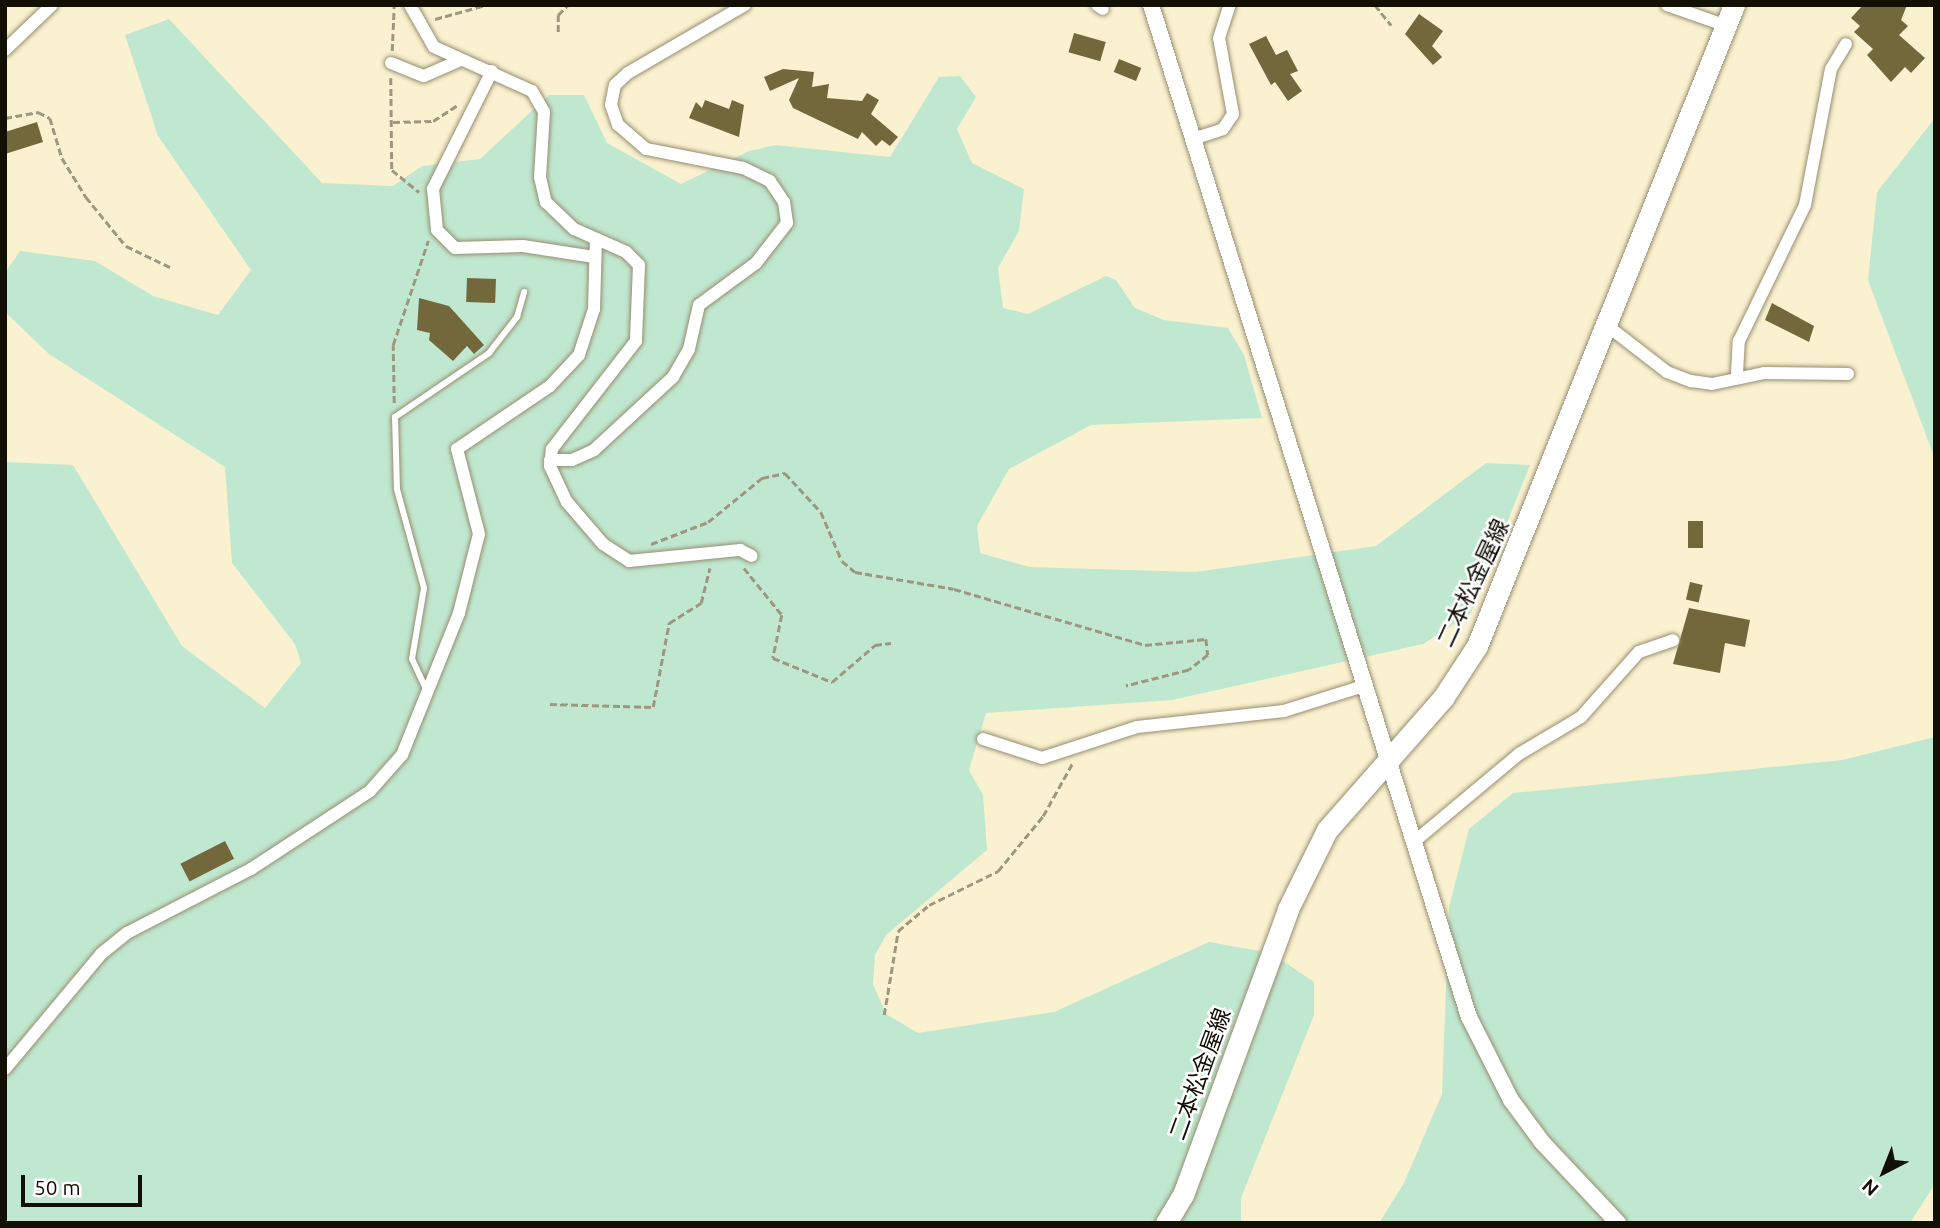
<!DOCTYPE html>
<meta charset="utf-8">
<style>
body{margin:0}
#map{position:relative;width:1940px;height:1228px;overflow:hidden;background:#faf1d0;font-family:Ubuntu,"Noto Sans JP",sans-serif}
div>[style]{position:absolute}
[style*='--x']{left:calc(var(--x)*1px);top:calc(var(--y)*1px);width:calc(var(--w)*1px);rotate:calc(var(--a)*1deg)}
.green>*{inset:0;background:#c0e8d0}
.building>*{inset:0;background:#73673c;transform-origin:0 0}
.path>*{height:2.5px;margin-top:-1.25px;transform-origin:0;background:repeating-linear-gradient(90deg,#9e9780 0 7px,transparent 0 10.5px)}
.roads{filter:drop-shadow(0 0 2px #968e70) drop-shadow(0 0 2px #968e70)}
.service>*{height:6px;margin:-3px;padding:0 3px;transform-origin:3px;border-radius:3px;background:#fff}
.minor>*{height:12px;margin:-6px;padding:0 6px;transform-origin:6px;border-radius:6px;background:#fff}
.tertiary>*{height:16px;margin:-8px;padding:0 8px;transform-origin:8px;border-radius:8px;background:#fff}
.primary>*{height:21px;margin:-10.5px;padding:0 10.5px;transform-origin:10.5px;border-radius:10.5px;background:#fff}
span{translate:-50% -50%;white-space:nowrap;text-align:center;line-height:1.15;-webkit-text-stroke:5px #fff;paint-order:stroke}
.street-label{font-size:23px;color:#120f05}
.frame{position:absolute;inset:0;border:7px solid #120f05;pointer-events:none}
.north{position:absolute;left:1849px;top:1137px;width:70px;height:70px;-webkit-text-stroke:5px #fff;paint-order:stroke;rotate:222deg;font-size:19px;font-weight:700;line-height:28px;text-align:center;color:#120f05}
.north::after{content:'';display:block;margin:auto;width:24px;height:32px;background:#120f05;clip-path:polygon(50% 0,100% 100%,50% 72%,0 100%)}
.scale{position:absolute;left:21px;top:1175px;width:121px;height:32px;box-sizing:border-box;border:4px solid #120f05;border-top:0;padding-left:9px;font-size:21px;line-height:24px;white-space:nowrap;color:#120f05;-webkit-text-stroke:5px #fff;paint-order:stroke}
</style>
<div id="map">
<div class="green">
<div style="clip-path:polygon(169px 19px,322px 183px,393px 186px,422px 166px,480px 159px,549px 95px,584px 95px,607px 143px,681px 184px,749px 151px,776px 145px,890px 157px,939px 77px,960px 76px,976px 97px,957px 129px,972px 163px,1024px 189px,1019px 231px,998px 268px,1003px 308px,1028px 314px,1106px 276px,1116px 280px,1135px 308px,1164px 320px,1228px 328px,1244px 355px,1262px 418px,1091px 425px,1009px 469px,977px 526px,980px 553px,1029px 567px,1196px 572px,1376px 546px,1486px 463px,1530px 465px,1471px 613px,1423px 644px,1172px 700px,986px 713px,969px 770px,983px 795px,987px 850px,886px 935px,875px 955px,873px 984px,886px 1014px,918px 1033px,1054px 1012px,1209px 942px,1271px 953px,1314px 982px,1314px 1015px,1241px 1198px,1241px 1223px,5px 1223px,5px 462px,73px 465px,182px 646px,265px 708px,301px 663px,295px 644px,232px 563px,225px 467px,49px 354px,5px 312px,5px 273px,20px 251px,95px 261px,153px 296px,218px 315px,251px 270px,158px 136px,125px 35px)"></div>
<div style="clip-path:polygon(1935px 118px,1935px 459px,1868px 280px,1877px 192px)"></div>
<div style="clip-path:polygon(1935px 737px,1935px 1184px,1910px 1223px,1379px 1223px,1404px 1183px,1442px 1094px,1449px 907px,1469px 829px,1513px 793px,1842px 760px)"></div>
</div>
<div class="building">
<div style="clip-path:polygon(1863px 5px,1907px 5px,1901px 20px,1908px 26px,1899px 35px,1925px 58px,1911px 73px,1905px 67px,1891px 82px,1867px 55px,1873px 49px,1854px 32px,1860px 26px,1851px 18px)"></div>
<div style="clip-path:polygon(1419px 14px,1443px 31px,1432px 46px,1442px 57px,1433px 65px,1405px 34px)"></div>
<div style="left:1074px;top:33px;width:33px;height:20px;rotate:16deg"></div>
<div style="clip-path:polygon(1266px 36px,1276px 55px,1287px 50px,1298px 71px,1290px 74px,1302px 91px,1288px 101px,1275px 82px,1271px 85px,1249px 44px)"></div>
<div style="left:1119px;top:59px;width:24px;height:14px;rotate:22deg"></div>
<div style="clip-path:polygon(783px 69px,814px 72px,812px 87px,829px 84px,827px 98px,862px 101px,867px 93px,879px 100px,871px 114px,898px 137px,890px 146px,882px 140px,876px 146px,862px 132px,858px 139px,793px 108px,789px 100px,799px 78px,770px 91px,764px 77px)"></div>
<div style="clip-path:polygon(705px 100px,729px 109px,732px 100px,744px 105px,739px 137px,689px 118px,696px 102px,702px 108px)"></div>
<div style="clip-path:polygon(37px 122px,43px 142px,5px 154px,5px 132px)"></div>
<div style="left:467px;top:278px;width:29px;height:24px;rotate:2deg"></div>
<div style="clip-path:polygon(419px 298px,449px 306px,484px 345px,474px 354px,467px 346px,453px 361px,429px 340px,430px 333px,417px 330px)"></div>
<div style="clip-path:polygon(1772px 303px,1814px 326px,1809px 342px,1765px 320px)"></div>
<div style="left:1688px;top:521px;width:15px;height:27px"></div>
<div style="left:1690px;top:582px;width:13px;height:18px;rotate:13deg"></div>
<div style="clip-path:polygon(1689px 608px,1750px 620px,1745px 647px,1725px 643px,1720px 673px,1673px 664px)"></div>
<div style="left:225px;top:841px;width:20px;height:50px;rotate:63deg"></div>
</div>
<div class="path">
<div style="--x:1375;--y:5;--w:26;--a:51"></div>
<div style="--x:435;--y:19;--w:53;--a:-15.4"></div>
<div style="--x:558;--y:32;--w:17;--a:-90"></div>
<div style="--x:558;--y:15;--w:14;--a:-45"></div>
<div style="--x:392;--y:51;--w:46;--a:-87.5"></div>
<div style="--x:391;--y:78;--w:92;--a:89.4"></div>
<div style="--x:392;--y:170;--w:35;--a:39"></div>
<div style="--x:5;--y:118;--w:34;--a:-10"></div>
<div style="--x:38;--y:112;--w:13;--a:27"></div>
<div style="--x:50;--y:118;--w:42;--a:73.3"></div>
<div style="--x:62;--y:158;--w:46;--a:58.4"></div>
<div style="--x:86;--y:197;--w:63;--a:50.8"></div>
<div style="--x:126;--y:246;--w:49;--a:25.5"></div>
<div style="--x:393;--y:122;--w:40;--a:-1.4"></div>
<div style="--x:433;--y:121;--w:30;--a:-33"></div>
<div style="--x:394;--y:403;--w:58;--a:-91"></div>
<div style="--x:393;--y:345;--w:110;--a:-71.4"></div>
<div style="--x:651;--y:544;--w:61;--a:-21.1"></div>
<div style="--x:708;--y:522;--w:70;--a:-39.2"></div>
<div style="--x:762;--y:478;--w:24;--a:-12"></div>
<div style="--x:785;--y:473;--w:53;--a:47.3"></div>
<div style="--x:821;--y:512;--w:53;--a:66.8"></div>
<div style="--x:842;--y:561;--w:17;--a:40"></div>
<div style="--x:855;--y:572;--w:100;--a:9.7"></div>
<div style="--x:954;--y:589;--w:199;--a:16.3"></div>
<div style="--x:1145;--y:645;--w:61;--a:-5.6"></div>
<div style="--x:1206;--y:639;--w:16;--a:83"></div>
<div style="--x:1208;--y:655;--w:24;--a:142"></div>
<div style="--x:1189;--y:670;--w:65;--a:165.7"></div>
<div style="--x:744;--y:568;--w:60;--a:51"></div>
<div style="--x:782;--y:615;--w:44;--a:101.8"></div>
<div style="--x:773;--y:658;--w:64;--a:22.1"></div>
<div style="--x:832;--y:682;--w:57;--a:-40.7"></div>
<div style="--x:875;--y:645;--w:16;--a:-7"></div>
<div style="--x:550;--y:704;--w:103;--a:1.7"></div>
<div style="--x:653;--y:707;--w:86;--a:-79.2"></div>
<div style="--x:669;--y:623;--w:38;--a:-32"></div>
<div style="--x:701;--y:603;--w:36;--a:-76"></div>
<div style="--x:884;--y:1015;--w:85;--a:-80.5"></div>
<div style="--x:898;--y:931;--w:40;--a:-40"></div>
<div style="--x:929;--y:905;--w:77;--a:-26.2"></div>
<div style="--x:998;--y:871;--w:71;--a:-50.7"></div>
<div style="--x:1043;--y:816;--w:60;--a:-60.9"></div>
</div>
<div class="roads">
<div class="service">
<div style="--x:426;--y:689;--w:33;--a:-115"></div>
<div style="--x:412;--y:659;--w:72;--a:-80.4"></div>
<div style="--x:424;--y:588;--w:103;--a:-105.3"></div>
<div style="--x:397;--y:489;--w:72;--a:-91.6"></div>
<div style="--x:395;--y:417;--w:114;--a:-34.2"></div>
<div style="--x:489;--y:353;--w:46;--a:-52.1"></div>
<div style="--x:517;--y:317;--w:26;--a:-74"></div>
</div>
<div class="minor">
<div style="--x:410;--y:5;--w:48;--a:60.3"></div>
<div style="--x:434;--y:47;--w:107;--a:24.2"></div>
<div style="--x:532;--y:91;--w:24;--a:60"></div>
<div style="--x:544;--y:112;--w:65;--a:93.5"></div>
<div style="--x:540;--y:177;--w:26;--a:77"></div>
<div style="--x:546;--y:202;--w:39;--a:44"></div>
<div style="--x:574;--y:229;--w:57;--a:23.9"></div>
<div style="--x:626;--y:252;--w:18;--a:45"></div>
<div style="--x:639;--y:265;--w:76;--a:92.3"></div>
<div style="--x:636;--y:341;--w:137;--a:127.9"></div>
<div style="--x:552;--y:449;--w:17;--a:97"></div>
<div style="--x:550;--y:466;--w:40;--a:65"></div>
<div style="--x:567;--y:502;--w:55;--a:49.4"></div>
<div style="--x:603;--y:544;--w:31;--a:33"></div>
<div style="--x:629;--y:561;--w:112;--a:-5.7"></div>
<div style="--x:740;--y:550;--w:13;--a:27"></div>
<div style="--x:1097;--y:5;--w:7;--a:34"></div>
<div style="--x:1667;--y:5;--w:60;--a:19.3"></div>
<div style="--x:5;--y:50;--w:65;--a:-43.8"></div>
<div style="--x:391;--y:63;--w:35;--a:22"></div>
<div style="--x:424;--y:76;--w:40;--a:-23.4"></div>
<div style="--x:492;--y:71;--w:132;--a:116.6"></div>
<div style="--x:433;--y:189;--w:41;--a:84.4"></div>
<div style="--x:437;--y:230;--w:25;--a:45"></div>
<div style="--x:455;--y:248;--w:68;--a:-1.7"></div>
<div style="--x:523;--y:246;--w:72;--a:8.8"></div>
<div style="--x:1196;--y:138;--w:28;--a:-18"></div>
<div style="--x:1223;--y:129;--w:18;--a:-56"></div>
<div style="--x:1233;--y:114;--w:77;--a:-100.4"></div>
<div style="--x:1219;--y:38;--w:35;--a:-72"></div>
<div style="--x:1605;--y:324;--w:78;--a:37.7"></div>
<div style="--x:1667;--y:372;--w:26;--a:21"></div>
<div style="--x:1691;--y:381;--w:21;--a:8"></div>
<div style="--x:1712;--y:384;--w:53;--a:-11.9"></div>
<div style="--x:1764;--y:373;--w:84;--a:0.7"></div>
<div style="--x:1737;--y:374;--w:33;--a:-87"></div>
<div style="--x:1739;--y:341;--w:151;--a:-64.1"></div>
<div style="--x:1805;--y:205;--w:138;--a:-79.2"></div>
<div style="--x:1831;--y:69;--w:29;--a:-59"></div>
<div style="--x:550;--y:460;--w:22;--a:0"></div>
<div style="--x:572;--y:460;--w:24;--a:-24"></div>
<div style="--x:594;--y:450;--w:108;--a:-42.7"></div>
<div style="--x:673;--y:377;--w:32;--a:-60"></div>
<div style="--x:689;--y:349;--w:45;--a:-77.2"></div>
<div style="--x:699;--y:305;--w:71;--a:-36.4"></div>
<div style="--x:756;--y:263;--w:51;--a:-52.2"></div>
<div style="--x:787;--y:223;--w:21;--a:-98"></div>
<div style="--x:784;--y:202;--w:25;--a:-124"></div>
<div style="--x:770;--y:181;--w:30;--a:-154"></div>
<div style="--x:743;--y:168;--w:99;--a:-168.9"></div>
<div style="--x:646;--y:149;--w:37;--a:-139"></div>
<div style="--x:618;--y:125;--w:21;--a:-109"></div>
<div style="--x:611;--y:105;--w:20;--a:-79"></div>
<div style="--x:615;--y:85;--w:18;--a:-43"></div>
<div style="--x:628;--y:73;--w:135;--a:-30.2"></div>
<div style="--x:983;--y:739;--w:62;--a:17.9"></div>
<div style="--x:1042;--y:758;--w:100;--a:-18.1"></div>
<div style="--x:1137;--y:727;--w:148;--a:-6.2"></div>
<div style="--x:1284;--y:711;--w:84;--a:-17.4"></div>
<div style="--x:1415;--y:841;--w:136;--a:-39.9"></div>
<div style="--x:1519;--y:754;--w:72;--a:-30.8"></div>
<div style="--x:1581;--y:717;--w:87;--a:-48.3"></div>
<div style="--x:1639;--y:652;--w:36;--a:-19"></div>
<div style="--x:5;--y:1069;--w:150;--a:-50.1"></div>
<div style="--x:101;--y:954;--w:33;--a:-39"></div>
<div style="--x:127;--y:933;--w:140;--a:-27.3"></div>
<div style="--x:251;--y:869;--w:142;--a:-33.2"></div>
<div style="--x:370;--y:791;--w:48;--a:-48.4"></div>
<div style="--x:402;--y:755;--w:153;--a:-68.1"></div>
<div style="--x:459;--y:613;--w:81;--a:-75.8"></div>
<div style="--x:479;--y:534;--w:88;--a:-104.5"></div>
<div style="--x:457;--y:449;--w:112;--a:-34.1"></div>
<div style="--x:550;--y:386;--w:42;--a:-46.9"></div>
<div style="--x:579;--y:355;--w:48;--a:-71.9"></div>
<div style="--x:594;--y:309;--w:70;--a:-88.4"></div>
</div>
<div class="tertiary">
<div style="--x:1151;--y:5;--w:1061;--a:72.56"></div>
<div style="--x:1469;--y:1017;--w:93;--a:63.2"></div>
<div style="--x:1511;--y:1100;--w:52;--a:53.6"></div>
<div style="--x:1542;--y:1142;--w:111;--a:46.8"></div>
</div>
<div class="primary">
<div style="--x:1166;--y:1223;--w:33;--a:-59"></div>
<div style="--x:1183;--y:1195;--w:305;--a:-69.8"></div>
<div style="--x:1288;--y:909;--w:88;--a:-63.7"></div>
<div style="--x:1327;--y:830;--w:176;--a:-48.7"></div>
<div style="--x:1443;--y:698;--w:62;--a:-56.8"></div>
<div style="--x:1477;--y:646;--w:691;--a:-68.15"></div>
</div>
</div>
<div class="street-label">
<span style="left:1473px;top:583px;rotate:-65deg">二本松金屋線</span>
<span style="left:1200px;top:1074px;rotate:-70deg">二本松金屋線</span>
</div>
<div class="frame"></div>
<div class="north">N</div>
<div class="scale">50 m</div>
</div>
